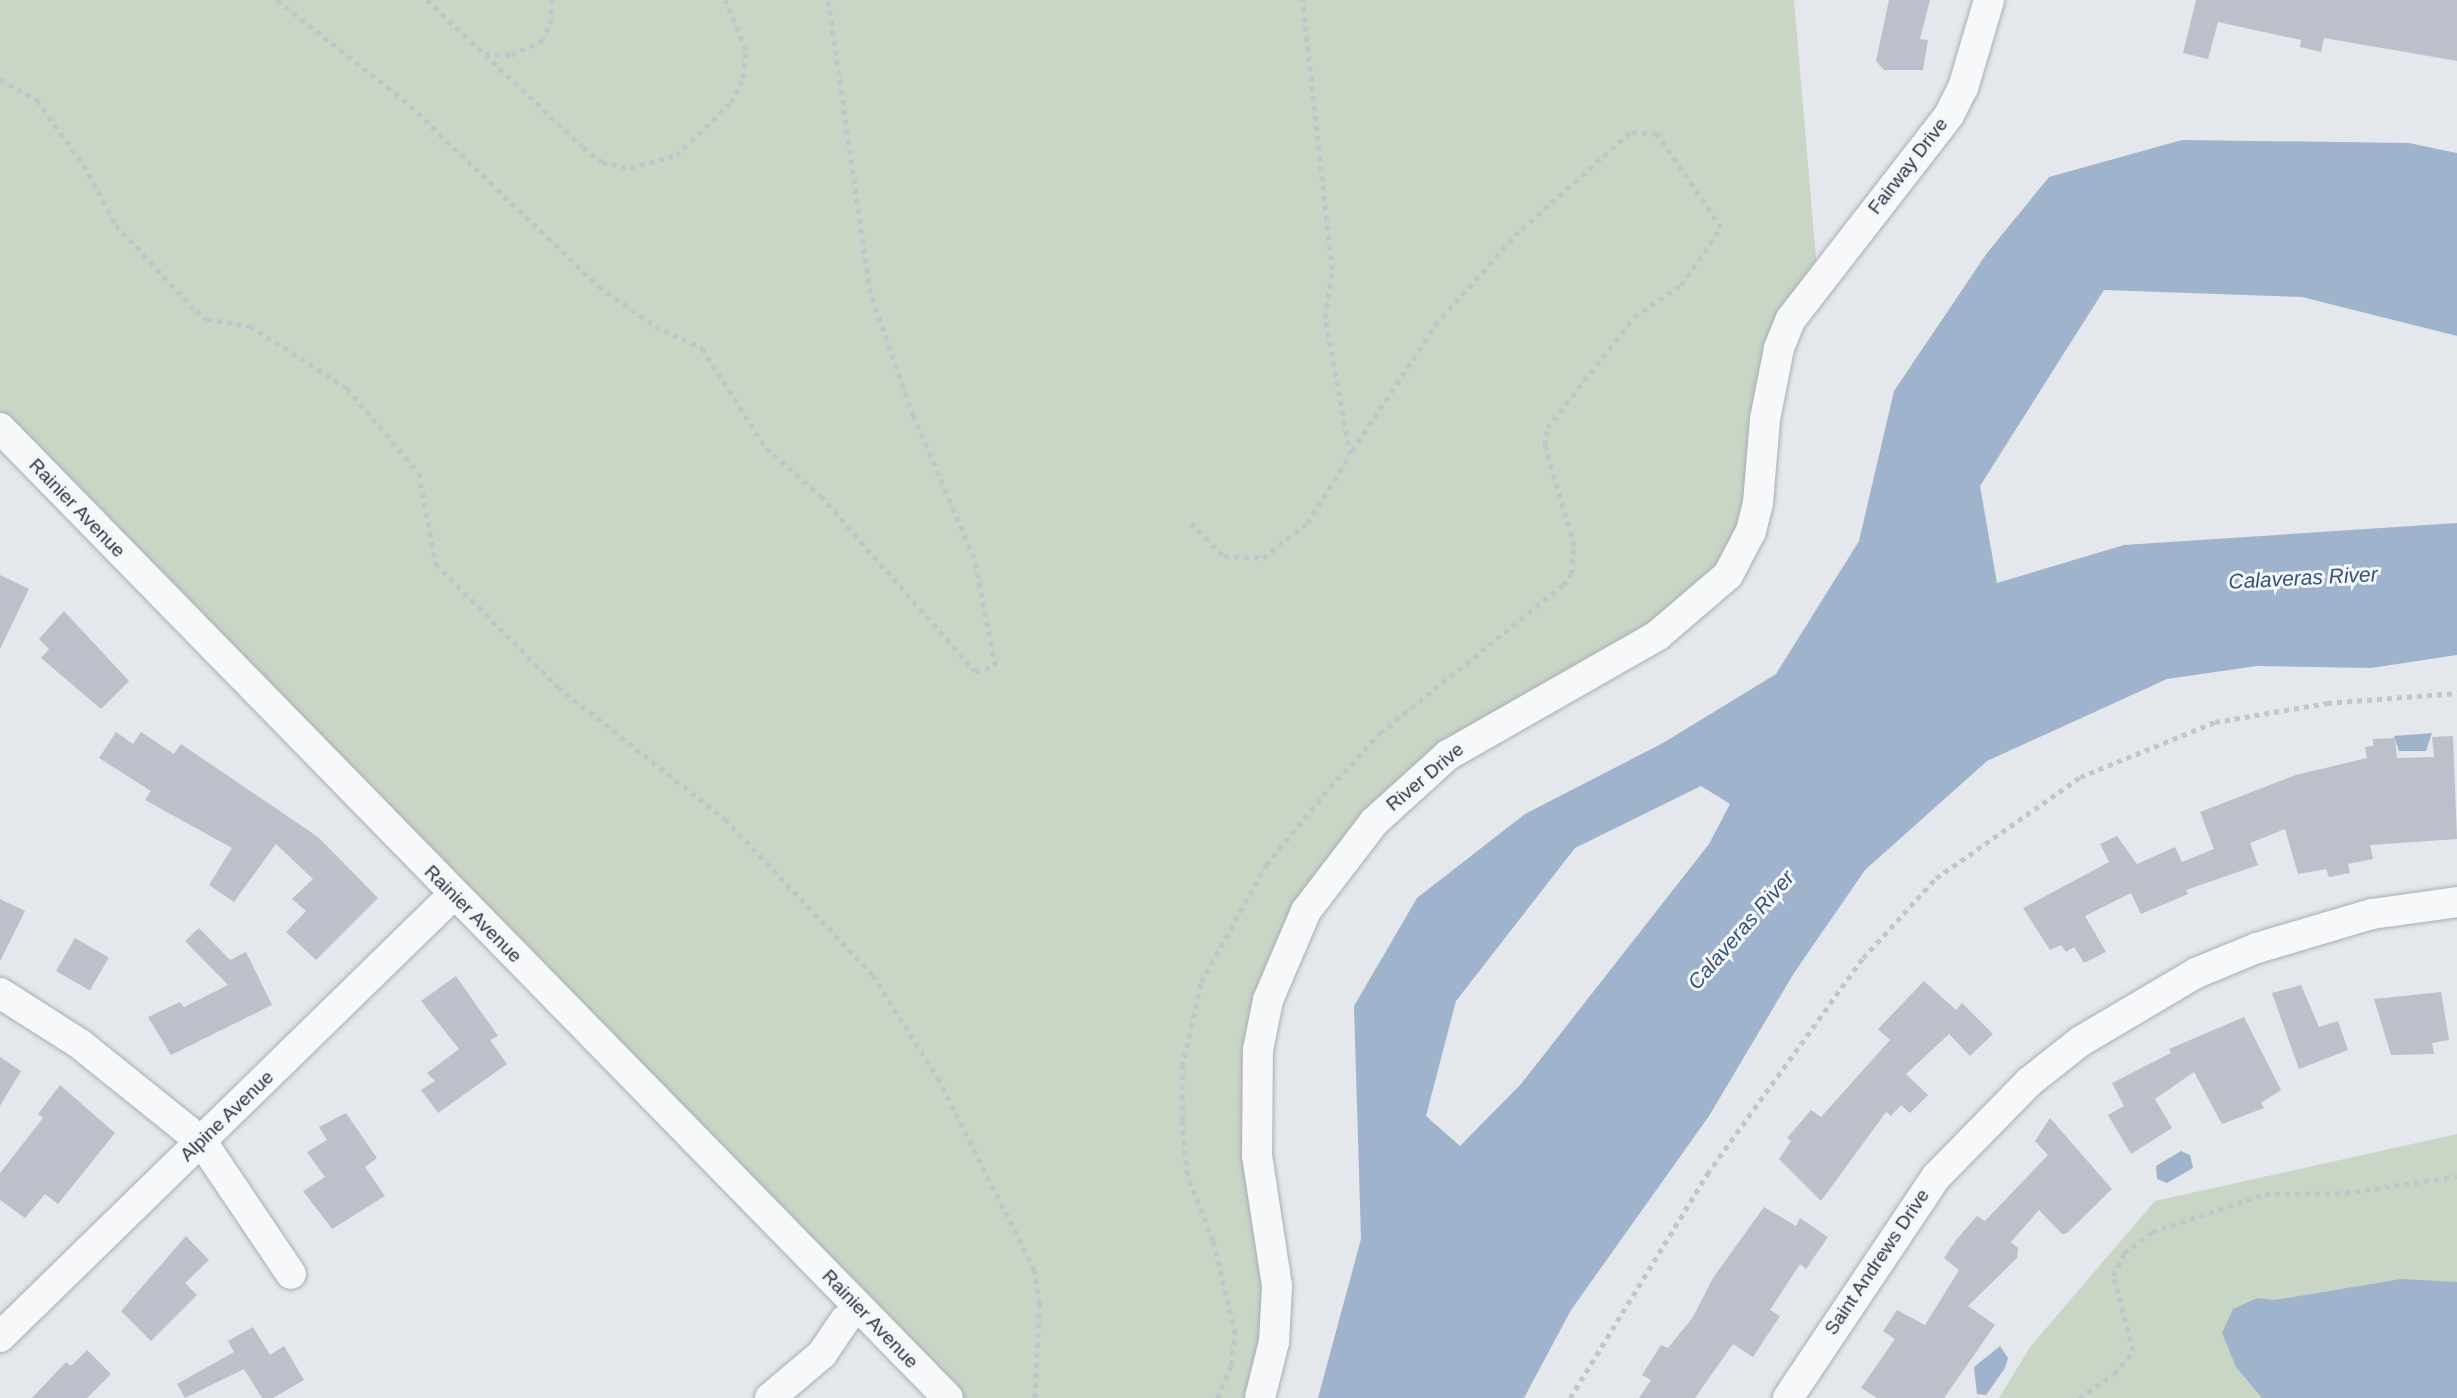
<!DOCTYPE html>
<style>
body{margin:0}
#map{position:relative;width:2457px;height:1398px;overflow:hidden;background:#e4e7ec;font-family:Arial,sans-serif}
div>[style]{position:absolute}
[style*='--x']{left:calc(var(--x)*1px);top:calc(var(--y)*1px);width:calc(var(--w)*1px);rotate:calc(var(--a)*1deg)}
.green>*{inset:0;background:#c9d6c5}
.water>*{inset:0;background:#9fb4cc}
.building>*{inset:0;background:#bbc0ca;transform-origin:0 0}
.path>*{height:4.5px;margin-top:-2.25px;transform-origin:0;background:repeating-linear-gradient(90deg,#c2c5cb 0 5px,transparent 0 10px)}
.roads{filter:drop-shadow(0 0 2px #a9aeb7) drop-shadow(0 0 2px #a9aeb7)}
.minor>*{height:30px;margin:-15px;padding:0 15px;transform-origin:15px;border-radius:15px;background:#f7f8fa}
span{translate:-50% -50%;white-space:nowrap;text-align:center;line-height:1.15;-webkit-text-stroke:6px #f4f6f9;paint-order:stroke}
.street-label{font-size:19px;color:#2b3445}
.water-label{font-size:21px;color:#34527a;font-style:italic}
</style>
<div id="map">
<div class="green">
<div style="clip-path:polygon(0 0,1794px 0,1818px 282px,1779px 348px,1728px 575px,1448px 755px,1306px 911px,1258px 1050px,1270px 1366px,1256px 1398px,948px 1398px,0 427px)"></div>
<div style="clip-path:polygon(2457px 1134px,2457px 1398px,1999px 1398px,2030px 1347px,2155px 1201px)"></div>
</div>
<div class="water">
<div style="clip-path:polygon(evenodd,2182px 140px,2409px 143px,2457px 153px,2457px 336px,2302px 297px,2104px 290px,1980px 486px,1997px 583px,2124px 545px,2457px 523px,2457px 655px,2371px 668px,2257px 666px,2167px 679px,1987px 761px,1865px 870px,1794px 973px,1709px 1116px,1571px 1310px,1524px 1398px,1318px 1398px,1361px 1239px,1354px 1006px,1417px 898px,1525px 814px,1663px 743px,1776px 674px,1859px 541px,1894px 391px,1987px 253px,2049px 177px,2182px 140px,1701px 786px,1730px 804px,1709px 844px,1521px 1084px,1460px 1146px,1426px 1116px,1456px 1001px,1575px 848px,1701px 786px)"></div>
<div style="clip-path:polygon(2432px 733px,2426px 751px,2399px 751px,2394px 736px)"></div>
<div style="clip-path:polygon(2181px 1151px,2190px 1155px,2193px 1168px,2167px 1183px,2157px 1179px,2156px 1166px)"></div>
<div style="clip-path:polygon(2401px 1279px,2457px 1282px,2457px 1398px,2262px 1398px,2236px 1367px,2222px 1333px,2233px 1309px,2257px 1298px,2275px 1300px)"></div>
<div style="clip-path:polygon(2000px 1346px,2008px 1358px,2005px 1368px,1986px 1395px,1977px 1394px,1974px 1367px)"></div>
</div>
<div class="building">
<div style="clip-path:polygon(1889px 0,1930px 0,1920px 39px,1928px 40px,1923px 70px,1884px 70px,1876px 61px)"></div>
<div style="clip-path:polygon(2196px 0,2457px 0,2457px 61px,2324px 38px,2321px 52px,2300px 47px,2301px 40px,2218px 22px,2208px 59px,2183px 53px)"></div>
<div style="clip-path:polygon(0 575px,29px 589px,0 649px)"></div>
<div style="clip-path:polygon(64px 611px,129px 681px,101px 709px,41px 658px,49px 649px,39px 639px)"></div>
<div style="clip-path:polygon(116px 732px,133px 744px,141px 732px,174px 754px,181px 744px,318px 837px,378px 898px,316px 960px,286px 932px,306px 911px,292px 899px,313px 879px,276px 844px,234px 902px,209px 885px,232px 848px,145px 800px,151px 791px,99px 758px)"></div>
<div style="clip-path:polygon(2453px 736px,2457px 839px,2370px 845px,2373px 859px,2348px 864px,2350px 873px,2329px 877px,2326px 869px,2298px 874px,2285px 829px,2250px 843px,2258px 865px,2186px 890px,2188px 894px,2141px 914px,2131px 893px,2085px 916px,2106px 952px,2084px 963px,2074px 947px,2066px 952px,2061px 945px,2050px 950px,2023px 908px,2109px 862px,2100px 844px,2117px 836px,2137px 864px,2175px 847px,2182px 862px,2214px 849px,2200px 812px,2296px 775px,2367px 758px,2365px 747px,2373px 746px,2373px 739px,2395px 738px,2397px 758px,2434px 757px,2432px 737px)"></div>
<div style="clip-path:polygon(0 899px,25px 911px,0 961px)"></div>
<div style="clip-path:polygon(199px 928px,230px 960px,246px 952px,272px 1005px,171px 1055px,148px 1017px,180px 1002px,184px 1007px,228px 985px,185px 941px)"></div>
<div style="left:75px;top:938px;width:39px;height:38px;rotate:30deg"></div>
<div style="clip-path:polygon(456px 976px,498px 1036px,490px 1040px,507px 1064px,438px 1113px,421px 1090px,435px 1081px,427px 1073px,459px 1049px,421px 1001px)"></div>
<div style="clip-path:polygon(1924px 981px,1956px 1010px,1962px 1003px,1993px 1034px,1970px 1056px,1949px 1034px,1906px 1074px,1928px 1095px,1910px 1113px,1901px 1105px,1891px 1116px,1886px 1112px,1821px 1201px,1779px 1159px,1791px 1141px,1787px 1138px,1811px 1110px,1821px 1117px,1890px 1040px,1878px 1029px)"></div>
<div style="clip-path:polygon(2301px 985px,2319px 1027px,2338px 1021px,2348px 1050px,2299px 1069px,2272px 993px)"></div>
<div style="clip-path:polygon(2441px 992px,2449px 1040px,2432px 1043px,2434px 1054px,2391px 1055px,2374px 999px)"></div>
<div style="clip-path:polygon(2244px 1017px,2281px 1090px,2261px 1103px,2264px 1108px,2222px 1124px,2194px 1072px,2155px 1099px,2172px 1128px,2131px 1154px,2108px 1115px,2124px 1106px,2112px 1083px,2171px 1053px,2169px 1049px)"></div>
<div style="clip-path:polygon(0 1057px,21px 1071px,0 1106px)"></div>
<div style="clip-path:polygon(60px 1085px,115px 1133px,58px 1204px,45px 1194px,25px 1218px,0 1200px,0 1173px,43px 1118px,38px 1114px)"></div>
<div style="clip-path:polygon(346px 1113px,377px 1158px,365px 1167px,385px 1196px,332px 1229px,303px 1191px,325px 1177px,307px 1152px,327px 1140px,319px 1127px)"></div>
<div style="clip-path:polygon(2050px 1118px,2112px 1189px,2067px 1233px,2062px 1234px,2039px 1210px,2011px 1242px,2018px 1248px,2017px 1258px,1968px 1306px,1995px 1325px,1944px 1398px,1877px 1398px,1861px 1388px,1895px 1339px,1883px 1331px,1897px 1310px,1925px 1325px,1959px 1270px,1944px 1258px,1956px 1240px,1977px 1216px,1985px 1221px,2048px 1155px,2035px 1141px)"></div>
<div style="clip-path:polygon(1764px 1207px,1796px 1226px,1800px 1218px,1828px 1237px,1806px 1269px,1800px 1264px,1770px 1310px,1780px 1316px,1753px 1357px,1733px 1344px,1695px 1398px,1639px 1398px,1651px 1380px,1642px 1375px,1661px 1345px,1668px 1348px,1693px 1317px,1713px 1278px)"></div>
<div style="clip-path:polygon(186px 1236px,209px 1260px,185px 1283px,197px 1295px,151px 1341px,121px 1311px)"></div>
<div style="clip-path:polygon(253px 1327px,270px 1355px,284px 1346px,304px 1380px,273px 1398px,262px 1398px,244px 1369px,185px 1398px,177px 1384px,234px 1352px,228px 1341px)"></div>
<div style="clip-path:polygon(87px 1350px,111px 1374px,87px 1398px,32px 1398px,66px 1362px,71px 1366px)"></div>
</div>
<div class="path">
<div style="--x:277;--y:0;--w:160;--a:38.2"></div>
<div style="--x:403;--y:99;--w:271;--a:43.7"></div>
<div style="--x:599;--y:286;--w:69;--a:35.5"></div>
<div style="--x:655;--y:326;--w:52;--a:25.1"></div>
<div style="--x:702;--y:348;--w:119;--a:57.4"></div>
<div style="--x:766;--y:448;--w:73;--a:41.1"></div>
<div style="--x:821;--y:496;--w:233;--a:48.7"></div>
<div style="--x:975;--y:671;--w:21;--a:-14"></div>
<div style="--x:995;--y:666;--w:110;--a:-101"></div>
<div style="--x:974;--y:558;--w:155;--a:-113.2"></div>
<div style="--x:913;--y:416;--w:130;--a:-109.3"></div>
<div style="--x:870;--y:293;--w:296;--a:-98.2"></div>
<div style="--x:427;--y:0;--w:214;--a:43.3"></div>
<div style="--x:583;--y:147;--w:24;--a:38"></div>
<div style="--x:602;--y:162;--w:29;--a:12"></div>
<div style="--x:630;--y:168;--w:48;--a:-15.8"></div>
<div style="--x:676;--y:155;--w:76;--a:-43.4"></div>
<div style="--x:731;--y:103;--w:28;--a:-64"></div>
<div style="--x:743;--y:78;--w:28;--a:-84"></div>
<div style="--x:746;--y:50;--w:54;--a:-112.8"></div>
<div style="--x:485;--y:54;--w:26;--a:2"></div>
<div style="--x:511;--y:55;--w:33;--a:-25"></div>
<div style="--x:541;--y:41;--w:19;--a:-62"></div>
<div style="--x:550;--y:24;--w:24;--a:-85"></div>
<div style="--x:0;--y:79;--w:43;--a:29.6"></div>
<div style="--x:37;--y:100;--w:80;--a:54.1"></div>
<div style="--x:84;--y:165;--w:68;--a:61.9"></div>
<div style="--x:116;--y:225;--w:117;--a:47.1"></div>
<div style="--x:196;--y:311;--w:14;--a:36"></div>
<div style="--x:207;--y:319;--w:44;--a:9.2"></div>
<div style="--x:250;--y:326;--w:115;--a:32.6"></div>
<div style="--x:347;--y:388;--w:111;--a:49.7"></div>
<div style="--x:419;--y:473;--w:93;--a:79.4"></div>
<div style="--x:436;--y:564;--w:173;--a:45.2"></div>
<div style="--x:558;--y:687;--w:213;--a:38.3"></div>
<div style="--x:725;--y:819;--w:215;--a:46.5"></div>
<div style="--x:873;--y:975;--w:122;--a:57.7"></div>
<div style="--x:938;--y:1078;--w:214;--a:63.3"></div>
<div style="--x:1034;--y:1269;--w:35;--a:80"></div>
<div style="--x:1040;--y:1303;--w:95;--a:93"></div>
<div style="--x:1191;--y:523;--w:47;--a:45"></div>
<div style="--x:1224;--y:556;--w:39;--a:3"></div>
<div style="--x:1263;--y:558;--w:56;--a:-38.5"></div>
<div style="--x:1307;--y:523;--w:80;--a:-57.7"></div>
<div style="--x:1217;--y:1398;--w:36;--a:-67"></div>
<div style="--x:1231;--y:1365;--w:31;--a:-83"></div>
<div style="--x:1235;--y:1334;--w:96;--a:-103.3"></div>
<div style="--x:1213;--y:1241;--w:71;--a:-111.5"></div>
<div style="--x:1187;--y:1175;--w:55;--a:-95.2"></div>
<div style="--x:1182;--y:1120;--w:53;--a:-90"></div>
<div style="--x:1182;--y:1067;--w:87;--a:-77.4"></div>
<div style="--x:1201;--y:982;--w:134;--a:-60.9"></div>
<div style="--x:1266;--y:865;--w:101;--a:-50.6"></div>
<div style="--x:1330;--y:787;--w:74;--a:-47.2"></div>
<div style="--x:1380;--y:733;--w:235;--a:-39"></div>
<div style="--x:1563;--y:585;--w:14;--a:-54"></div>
<div style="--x:1571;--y:574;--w:28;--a:-84"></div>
<div style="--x:1574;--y:546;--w:104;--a:-106.2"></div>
<div style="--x:1545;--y:446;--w:18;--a:-84"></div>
<div style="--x:1547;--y:428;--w:141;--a:-51.9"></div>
<div style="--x:1634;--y:317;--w:57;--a:-34.2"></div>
<div style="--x:1681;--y:285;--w:70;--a:-54.9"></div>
<div style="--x:1721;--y:228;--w:114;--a:-124.2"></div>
<div style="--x:1657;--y:134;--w:27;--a:-178"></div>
<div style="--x:1630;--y:133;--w:149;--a:138.3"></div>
<div style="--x:1519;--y:232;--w:121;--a:132"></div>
<div style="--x:1438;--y:322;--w:159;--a:123.5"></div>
<div style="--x:1350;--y:455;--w:139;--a:-100.3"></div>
<div style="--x:1325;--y:318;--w:49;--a:-81.7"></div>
<div style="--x:1332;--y:270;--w:272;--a:-96.3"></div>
<div style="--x:1570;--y:1398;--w:263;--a:-58.5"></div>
<div style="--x:1707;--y:1174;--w:266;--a:-54.2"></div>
<div style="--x:1863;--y:958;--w:108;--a:-47.6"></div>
<div style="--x:1936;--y:878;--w:176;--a:-35"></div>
<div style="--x:2080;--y:777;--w:146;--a:-22.2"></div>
<div style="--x:2215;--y:722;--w:114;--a:-9.6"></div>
<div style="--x:2327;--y:703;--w:130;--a:-4.4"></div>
<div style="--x:2079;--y:1398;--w:42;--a:-34.4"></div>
<div style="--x:2114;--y:1374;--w:30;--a:-50"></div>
<div style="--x:2133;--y:1351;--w:78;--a:-104.9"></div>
<div style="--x:2113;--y:1276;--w:25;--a:-64"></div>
<div style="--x:2124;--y:1253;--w:35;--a:-37"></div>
<div style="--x:2152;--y:1232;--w:119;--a:-18.6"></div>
<div style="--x:2265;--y:1194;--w:80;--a:-0.7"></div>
<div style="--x:2345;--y:1193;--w:113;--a:-8.6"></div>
</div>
<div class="roads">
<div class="minor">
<div style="--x:0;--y:428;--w:1356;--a:45.66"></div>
<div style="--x:0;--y:993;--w:95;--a:32.5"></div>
<div style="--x:80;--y:1044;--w:156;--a:38.8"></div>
<div style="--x:202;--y:1142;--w:159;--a:56"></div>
<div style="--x:0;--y:1337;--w:634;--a:-44.3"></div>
<div style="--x:770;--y:1398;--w:68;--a:-40.2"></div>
<div style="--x:822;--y:1354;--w:41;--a:-55.9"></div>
<div style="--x:1260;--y:1398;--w:58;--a:-76"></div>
<div style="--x:1274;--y:1342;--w:56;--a:-86.9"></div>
<div style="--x:1277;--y:1286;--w:132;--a:-98.7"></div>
<div style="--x:1257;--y:1156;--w:106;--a:-89.5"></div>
<div style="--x:1258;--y:1050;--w:51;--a:-78.7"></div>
<div style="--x:1268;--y:1000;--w:97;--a:-66.9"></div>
<div style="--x:1306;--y:911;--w:112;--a:-52.6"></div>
<div style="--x:1374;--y:822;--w:100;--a:-42.2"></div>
<div style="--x:1448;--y:755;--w:242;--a:-29.7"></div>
<div style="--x:1658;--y:635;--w:92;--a:-40.6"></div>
<div style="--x:1728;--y:575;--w:50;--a:-62.4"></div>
<div style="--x:1751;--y:531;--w:29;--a:-76"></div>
<div style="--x:1758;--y:503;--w:84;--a:-85.2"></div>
<div style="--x:1765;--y:419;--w:72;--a:-78.8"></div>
<div style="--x:1779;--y:348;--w:31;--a:-68"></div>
<div style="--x:1791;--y:319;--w:258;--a:-52.2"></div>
<div style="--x:1949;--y:115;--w:30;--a:-63"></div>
<div style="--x:1963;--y:88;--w:92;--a:-73.5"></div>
<div style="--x:1788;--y:1398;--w:266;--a:-56.2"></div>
<div style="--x:1936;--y:1177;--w:133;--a:-45.6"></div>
<div style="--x:2029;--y:1082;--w:66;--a:-38.3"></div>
<div style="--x:2081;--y:1041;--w:134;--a:-30.6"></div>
<div style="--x:2196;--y:973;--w:66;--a:-22.3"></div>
<div style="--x:2257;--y:948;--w:120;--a:-16.5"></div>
<div style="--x:2372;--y:914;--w:86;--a:-8"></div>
</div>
</div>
<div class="street-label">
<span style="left:1908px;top:166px;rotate:-52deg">Fairway Drive</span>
<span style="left:77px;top:508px;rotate:46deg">Rainier Avenue</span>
<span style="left:1425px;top:777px;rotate:-40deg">River Drive</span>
<span style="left:473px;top:914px;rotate:45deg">Rainier Avenue</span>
<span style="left:227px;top:1116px;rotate:-44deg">Alpine Avenue</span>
<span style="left:1877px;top:1262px;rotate:-56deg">Saint Andrews Drive</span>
<span style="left:870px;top:1319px;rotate:46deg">Rainier Avenue</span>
</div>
<div class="water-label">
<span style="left:2303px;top:578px;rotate:-3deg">Calaveras River</span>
<span style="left:1741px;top:930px;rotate:-49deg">Calaveras River</span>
</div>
</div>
